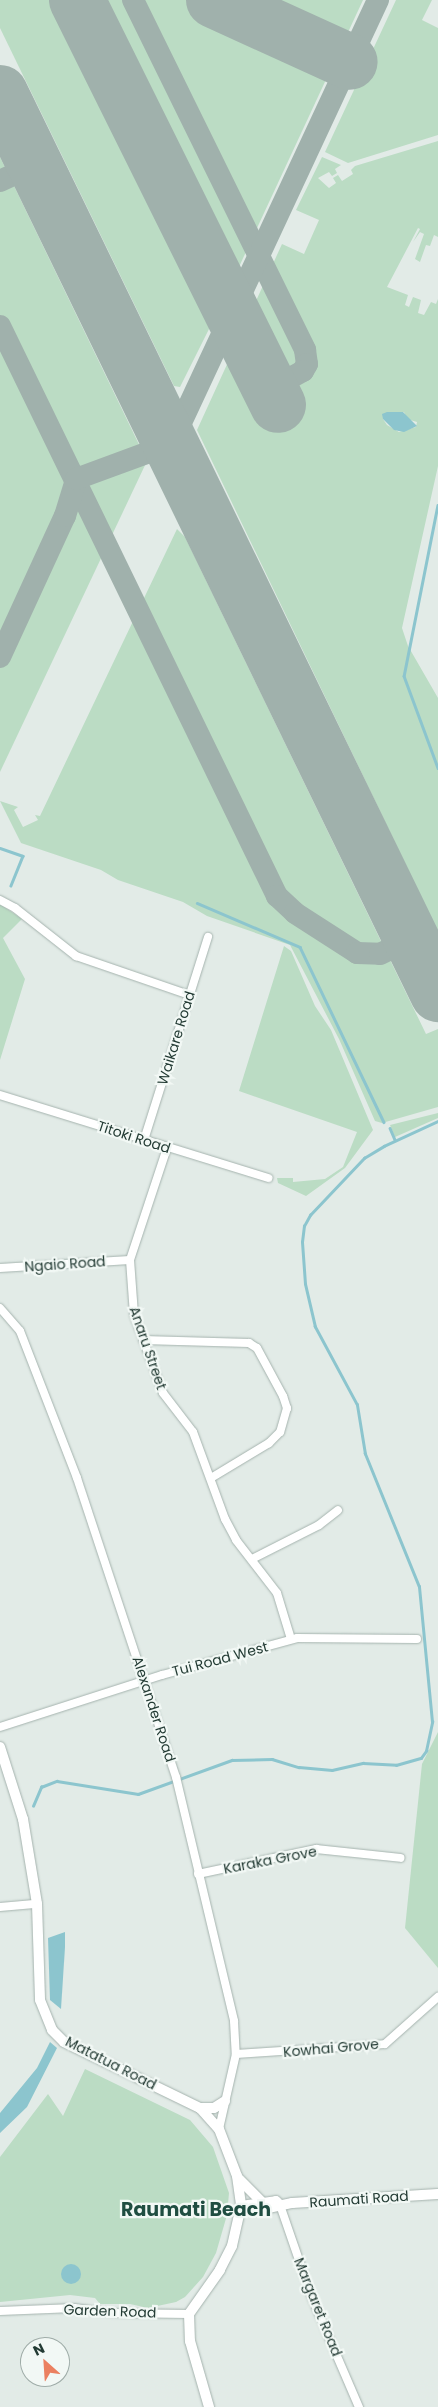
<!DOCTYPE html>
<style>
body{margin:0}
#map{position:relative;width:438px;height:2407px;overflow:hidden;background:#e2ebe7;font-family:Poppins,sans-serif}
div>[style]{position:absolute}
[style*='--x']{left:calc(var(--x)*1px);top:calc(var(--y)*1px);width:calc(var(--w)*1px);rotate:calc(var(--a)*1deg)}
.green>*{inset:0;background:#bbdcc4}
.water>*{inset:0;background:#8cc5ce}
.round{border-radius:50%}
.stream>*{height:2.5px;margin:-1.25px;padding:0 1.25px;transform-origin:1.25px;border-radius:1.25px;background:#8cc5ce}
.taxiway>*{height:22px;margin:-11px;padding:0 11px;transform-origin:11px;border-radius:11px;background:#a0b1ac}
.runway>*{height:56px;margin:-28px;padding:0 28px;transform-origin:28px;border-radius:28px;background:#a0b1ac}
.roads{filter:drop-shadow(0 0 1px #a5b3ae) drop-shadow(0 0 1px #a5b3ae)}
.minor>*{height:8px;margin:-4px;padding:0 4px;transform-origin:4px;border-radius:4px;background:#fff}
.secondary>*{height:10px;margin:-5px;padding:0 5px;transform-origin:5px;border-radius:5px;background:#fff}
span{translate:-50% -50%;white-space:nowrap;text-align:center;line-height:1.15;-webkit-text-stroke:4.5px #f2f8f5;paint-order:stroke}
.street-label{font-size:14px;color:#233b34}
.district-label{font-size:19px;color:#1f4d41;font-weight:700}
.north{position:absolute;left:20px;top:2337px;width:50px;height:50px;box-sizing:border-box;background:#f2f8f5;border:1px solid #9faca8;border-radius:50%;rotate:334deg;font-size:14px;font-weight:700;line-height:20px;text-align:center;color:#233b34}
.north::after{content:'';display:block;margin:auto;width:18px;height:22px;background:#eb8060;clip-path:polygon(50% 0,100% 100%,50% 72%,0 100%)}
</style>
<div id="map">
<div class="green">
<div style="clip-path:polygon(0 0,363px 0,225px 297px,180px 387px,174px 386px,0 28px)"></div>
<div style="clip-path:polygon(396px 0,432px 0,422px 20px,438px 28px,438px 135px,348px 163px,325px 152px)"></div>
<div style="clip-path:polygon(evenodd,438px 141px,438px 237px,434px 235px,430px 246px,426px 245px,420px 262px,415px 259px,424px 234px,420px 232px,413px 242px,420px 229px,418px 228px,387px 287px,408px 295px,405px 305px,409px 307px,413px 297px,421px 300px,418px 313px,424px 315px,431px 302px,436px 304px,438px 299px,438px 466px,402px 628px,408px 646px,438px 698px,438px 932px,197px 430px,282px 244px,304px 254px,319px 220px,296px 210px,322px 157px,341px 165px,335px 169px,337px 173px,332px 176px,329px 172px,318px 178px,329px 188px,336px 183px,333px 178px,338px 175px,342px 181px,353px 174px,351px 170px,355px 166px,438px 141px,389px 412px,404px 412px,407px 419px,417px 422px,416px 427px,399px 432px,387px 425px,383px 419px,389px 412px)"></div>
<div style="clip-path:polygon(0 157px,147px 461px,0 772px)"></div>
<div style="clip-path:polygon(177px 529px,185px 537px,426px 1034px,438px 1029px,438px 1107px,382px 1123px,375px 1121px,339px 1039px,290px 945px,207px 916px,183px 902px,118px 880px,101px 870px,21px 843px,0 801px,18px 807px,14px 810px,23px 827px,38px 820px,35px 815px,40px 816px)"></div>
<div style="clip-path:polygon(0 904px,22px 919px,3px 938px,25px 979px,0 1060px)"></div>
<div style="clip-path:polygon(284px 946px,291px 951px,315px 1006px,331px 1030px,373px 1130px,345px 1168px,306px 1196px,278px 1183px,277px 1178px,293px 1178px,293px 1182px,325px 1179px,343px 1167px,357px 1132px,239px 1091px)"></div>
<div style="clip-path:polygon(438px 1113px,438px 1118px,395px 1137px,390px 1125px)"></div>
<div style="clip-path:polygon(438px 1732px,438px 1968px,405px 1928px,422px 1764px)"></div>
<div style="clip-path:polygon(85px 2069px,190px 2120px,213px 2147px,229px 2193px,227px 2215px,216px 2253px,203px 2277px,185px 2297px,176px 2302px,148px 2308px,130px 2304px,100px 2304px,95px 2298px,70px 2295px,0 2302px,0 2157px,48px 2094px,63px 2116px)"></div>
</div>
<div class="water">
<div style="clip-path:polygon(387px 412px,403px 412px,417px 426px,404px 432px,394px 430px,383px 419px,382px 414px)"></div>
<div style="clip-path:polygon(65px 1932px,65px 1947px,61px 2009px,50px 2000px,48px 1938px)"></div>
<div style="clip-path:polygon(50px 2042px,57px 2048px,27px 2107px,0 2133px,0 2113px,37px 2068px)"></div>
<div class="round" style="left:61px;top:2264px;width:20px;height:20px"></div>
</div>
<div class="stream">
<div style="--x:438;--y:505;--w:174;--a:101.2"></div>
<div style="--x:404;--y:676;--w:98;--a:69.7"></div>
<div style="--x:0;--y:848;--w:24;--a:19"></div>
<div style="--x:23;--y:856;--w:32;--a:112"></div>
<div style="--x:197;--y:903;--w:112;--a:23.1"></div>
<div style="--x:300;--y:947;--w:194;--a:64.4"></div>
<div style="--x:390;--y:1128;--w:13;--a:67"></div>
<div style="--x:33;--y:1806;--w:21;--a:-67"></div>
<div style="--x:41;--y:1787;--w:17;--a:-21"></div>
<div style="--x:57;--y:1781;--w:82;--a:9.1"></div>
<div style="--x:138;--y:1794;--w:100;--a:-19.9"></div>
<div style="--x:232;--y:1760;--w:40;--a:-1.4"></div>
<div style="--x:272;--y:1759;--w:28;--a:17"></div>
<div style="--x:299;--y:1767;--w:33;--a:5"></div>
<div style="--x:332;--y:1770;--w:32;--a:-13"></div>
<div style="--x:363;--y:1763;--w:33;--a:3"></div>
<div style="--x:396;--y:1765;--w:26;--a:-16"></div>
<div style="--x:421;--y:1758;--w:9;--a:-54"></div>
<div style="--x:426;--y:1751;--w:30;--a:-78"></div>
<div style="--x:432;--y:1722;--w:136;--a:-95.5"></div>
<div style="--x:419;--y:1587;--w:144;--a:-112.1"></div>
<div style="--x:365;--y:1454;--w:50;--a:-99.3"></div>
<div style="--x:357;--y:1405;--w:89;--a:-118.3"></div>
<div style="--x:315;--y:1327;--w:44;--a:-103.1"></div>
<div style="--x:305;--y:1284;--w:42;--a:-94.1"></div>
<div style="--x:302;--y:1242;--w:16;--a:-83"></div>
<div style="--x:304;--y:1226;--w:13;--a:-61"></div>
<div style="--x:310;--y:1215;--w:79;--a:-46.5"></div>
<div style="--x:364;--y:1158;--w:23;--a:-31"></div>
<div style="--x:384;--y:1146;--w:60;--a:-24.8"></div>
</div>
<div class="taxiway">
<div style="--x:133;--y:0;--w:390;--a:63.8"></div>
<div style="--x:305;--y:350;--w:14;--a:82"></div>
<div style="--x:307;--y:364;--w:8;--a:120"></div>
<div style="--x:303;--y:371;--w:37;--a:151"></div>
<div style="--x:0;--y:181;--w:38;--a:-25"></div>
<div style="--x:0;--y:326;--w:634;--a:64.08"></div>
<div style="--x:277;--y:896;--w:25;--a:43"></div>
<div style="--x:295;--y:913;--w:74;--a:32.8"></div>
<div style="--x:357;--y:953;--w:23;--a:2"></div>
<div style="--x:380;--y:954;--w:34;--a:-26"></div>
<div style="--x:0;--y:657;--w:155;--a:-65.3"></div>
<div style="--x:65;--y:516;--w:39;--a:-73"></div>
<div style="--x:76;--y:479;--w:101;--a:-20.2"></div>
<div style="--x:171;--y:444;--w:490;--a:-65"></div>
</div>
<div class="runway">
<div style="--x:77;--y:0;--w:452;--a:63.6"></div>
<div style="--x:214;--y:0;--w:149;--a:24.5"></div>
<div style="--x:0;--y:93;--w:1002;--a:64.07"></div>
</div>
<div class="roads">
<div class="minor">
<div style="--x:0;--y:900;--w:17;--a:28"></div>
<div style="--x:15;--y:908;--w:78;--a:38.2"></div>
<div style="--x:76;--y:956;--w:120;--a:19"></div>
<div style="--x:0;--y:1095;--w:281;--a:17.2"></div>
<div style="--x:144;--y:1140;--w:213;--a:-72.5"></div>
<div style="--x:167;--y:1148;--w:118;--a:108.3"></div>
<div style="--x:130;--y:1260;--w:55;--a:85.8"></div>
<div style="--x:134;--y:1315;--w:83;--a:69.6"></div>
<div style="--x:163;--y:1393;--w:49;--a:52.4"></div>
<div style="--x:193;--y:1432;--w:93;--a:69.8"></div>
<div style="--x:225;--y:1519;--w:24;--a:62"></div>
<div style="--x:236;--y:1540;--w:67;--a:52.3"></div>
<div style="--x:277;--y:1593;--w:48;--a:73.1"></div>
<div style="--x:0;--y:1268;--w:130;--a:-3.5"></div>
<div style="--x:0;--y:1308;--w:30;--a:49"></div>
<div style="--x:20;--y:1331;--w:158;--a:68.8"></div>
<div style="--x:77;--y:1478;--w:315;--a:71.7"></div>
<div style="--x:176;--y:1777;--w:251;--a:76.6"></div>
<div style="--x:234;--y:2021;--w:33;--a:87"></div>
<div style="--x:236;--y:2054;--w:77;--a:102.8"></div>
<div style="--x:143;--y:1340;--w:106;--a:1.6"></div>
<div style="--x:249;--y:1343;--w:9;--a:32"></div>
<div style="--x:257;--y:1348;--w:55;--a:61.6"></div>
<div style="--x:283;--y:1396;--w:13;--a:72"></div>
<div style="--x:287;--y:1408;--w:25;--a:106"></div>
<div style="--x:280;--y:1432;--w:16;--a:135"></div>
<div style="--x:269;--y:1443;--w:68;--a:148.9"></div>
<div style="--x:252;--y:1559;--w:75;--a:-26.9"></div>
<div style="--x:319;--y:1525;--w:24;--a:-38"></div>
<div style="--x:0;--y:1727;--w:170;--a:-17.8"></div>
<div style="--x:162;--y:1675;--w:140;--a:-15.3"></div>
<div style="--x:297;--y:1638;--w:120;--a:0.5"></div>
<div style="--x:198;--y:1874;--w:121;--a:-12"></div>
<div style="--x:316;--y:1849;--w:85;--a:6"></div>
<div style="--x:0;--y:1907;--w:37;--a:-5"></div>
<div style="--x:236;--y:2054;--w:149;--a:-3.8"></div>
<div style="--x:385;--y:2044;--w:71;--a:-41.6"></div>
<div style="--x:280;--y:2205;--w:98;--a:71"></div>
<div style="--x:312;--y:2298;--w:119;--a:66.7"></div>
<div style="--x:0;--y:2311;--w:74;--a:-2.3"></div>
<div style="--x:74;--y:2308;--w:38;--a:7"></div>
<div style="--x:112;--y:2313;--w:77;--a:0.7"></div>
</div>
<div class="secondary">
<div style="--x:0;--y:1747;--w:76;--a:72.3"></div>
<div style="--x:23;--y:1819;--w:86;--a:80.6"></div>
<div style="--x:37;--y:1904;--w:96;--a:88.2"></div>
<div style="--x:40;--y:2000;--w:32;--a:68"></div>
<div style="--x:52;--y:2030;--w:17;--a:45"></div>
<div style="--x:64;--y:2042;--w:151;--a:25.9"></div>
<div style="--x:200;--y:2108;--w:28;--a:48"></div>
<div style="--x:219;--y:2129;--w:50;--a:69"></div>
<div style="--x:237;--y:2176;--w:30;--a:82"></div>
<div style="--x:241;--y:2206;--w:41;--a:102.7"></div>
<div style="--x:232;--y:2246;--w:27;--a:117"></div>
<div style="--x:220;--y:2270;--w:54;--a:125.2"></div>
<div style="--x:189;--y:2314;--w:27;--a:88"></div>
<div style="--x:190;--y:2341;--w:69;--a:73.9"></div>
<div style="--x:200;--y:2108;--w:14;--a:0"></div>
<div style="--x:214;--y:2108;--w:13;--a:-32"></div>
<div style="--x:239;--y:2179;--w:31;--a:45"></div>
<div style="--x:241;--y:2206;--w:18;--a:13"></div>
<div style="--x:259;--y:2210;--w:34;--a:-12"></div>
<div style="--x:292;--y:2203;--w:146;--a:-3.5"></div>
<div style="--x:241;--y:2206;--w:35;--a:-8"></div>
<div style="--x:276;--y:2201;--w:6;--a:45"></div>
</div>
</div>
<div class="street-label">
<span style="left:176px;top:1038px;rotate:-73deg">Waikare Road</span>
<span style="left:134px;top:1137px;rotate:18deg">Titoki Road</span>
<span style="left:65px;top:1264px;rotate:-4deg">Ngaio Road</span>
<span style="left:148px;top:1348px;rotate:71deg">Anaru Street</span>
<span style="left:220px;top:1659px;rotate:-15deg">Tui Road West</span>
<span style="left:154px;top:1709px;rotate:72deg">Alexander Road</span>
<span style="left:270px;top:1860px;rotate:-11deg">Karaka Grove</span>
<span style="left:331px;top:2048px;rotate:-5deg">Kowhai Grove</span>
<span style="left:111px;top:2063px;rotate:27deg">Matatua Road</span>
<span style="left:359px;top:2199px;rotate:-4deg">Raumati Road</span>
<span style="left:318px;top:2307px;rotate:68deg">Margaret Road</span>
<span style="left:110px;top:2311px;rotate:2deg">Garden Road</span>
</div>
<div class="district-label">
<span style="left:196px;top:2210px">Raumati Beach</span>
</div>
<div class="north">N</div>
</div>
